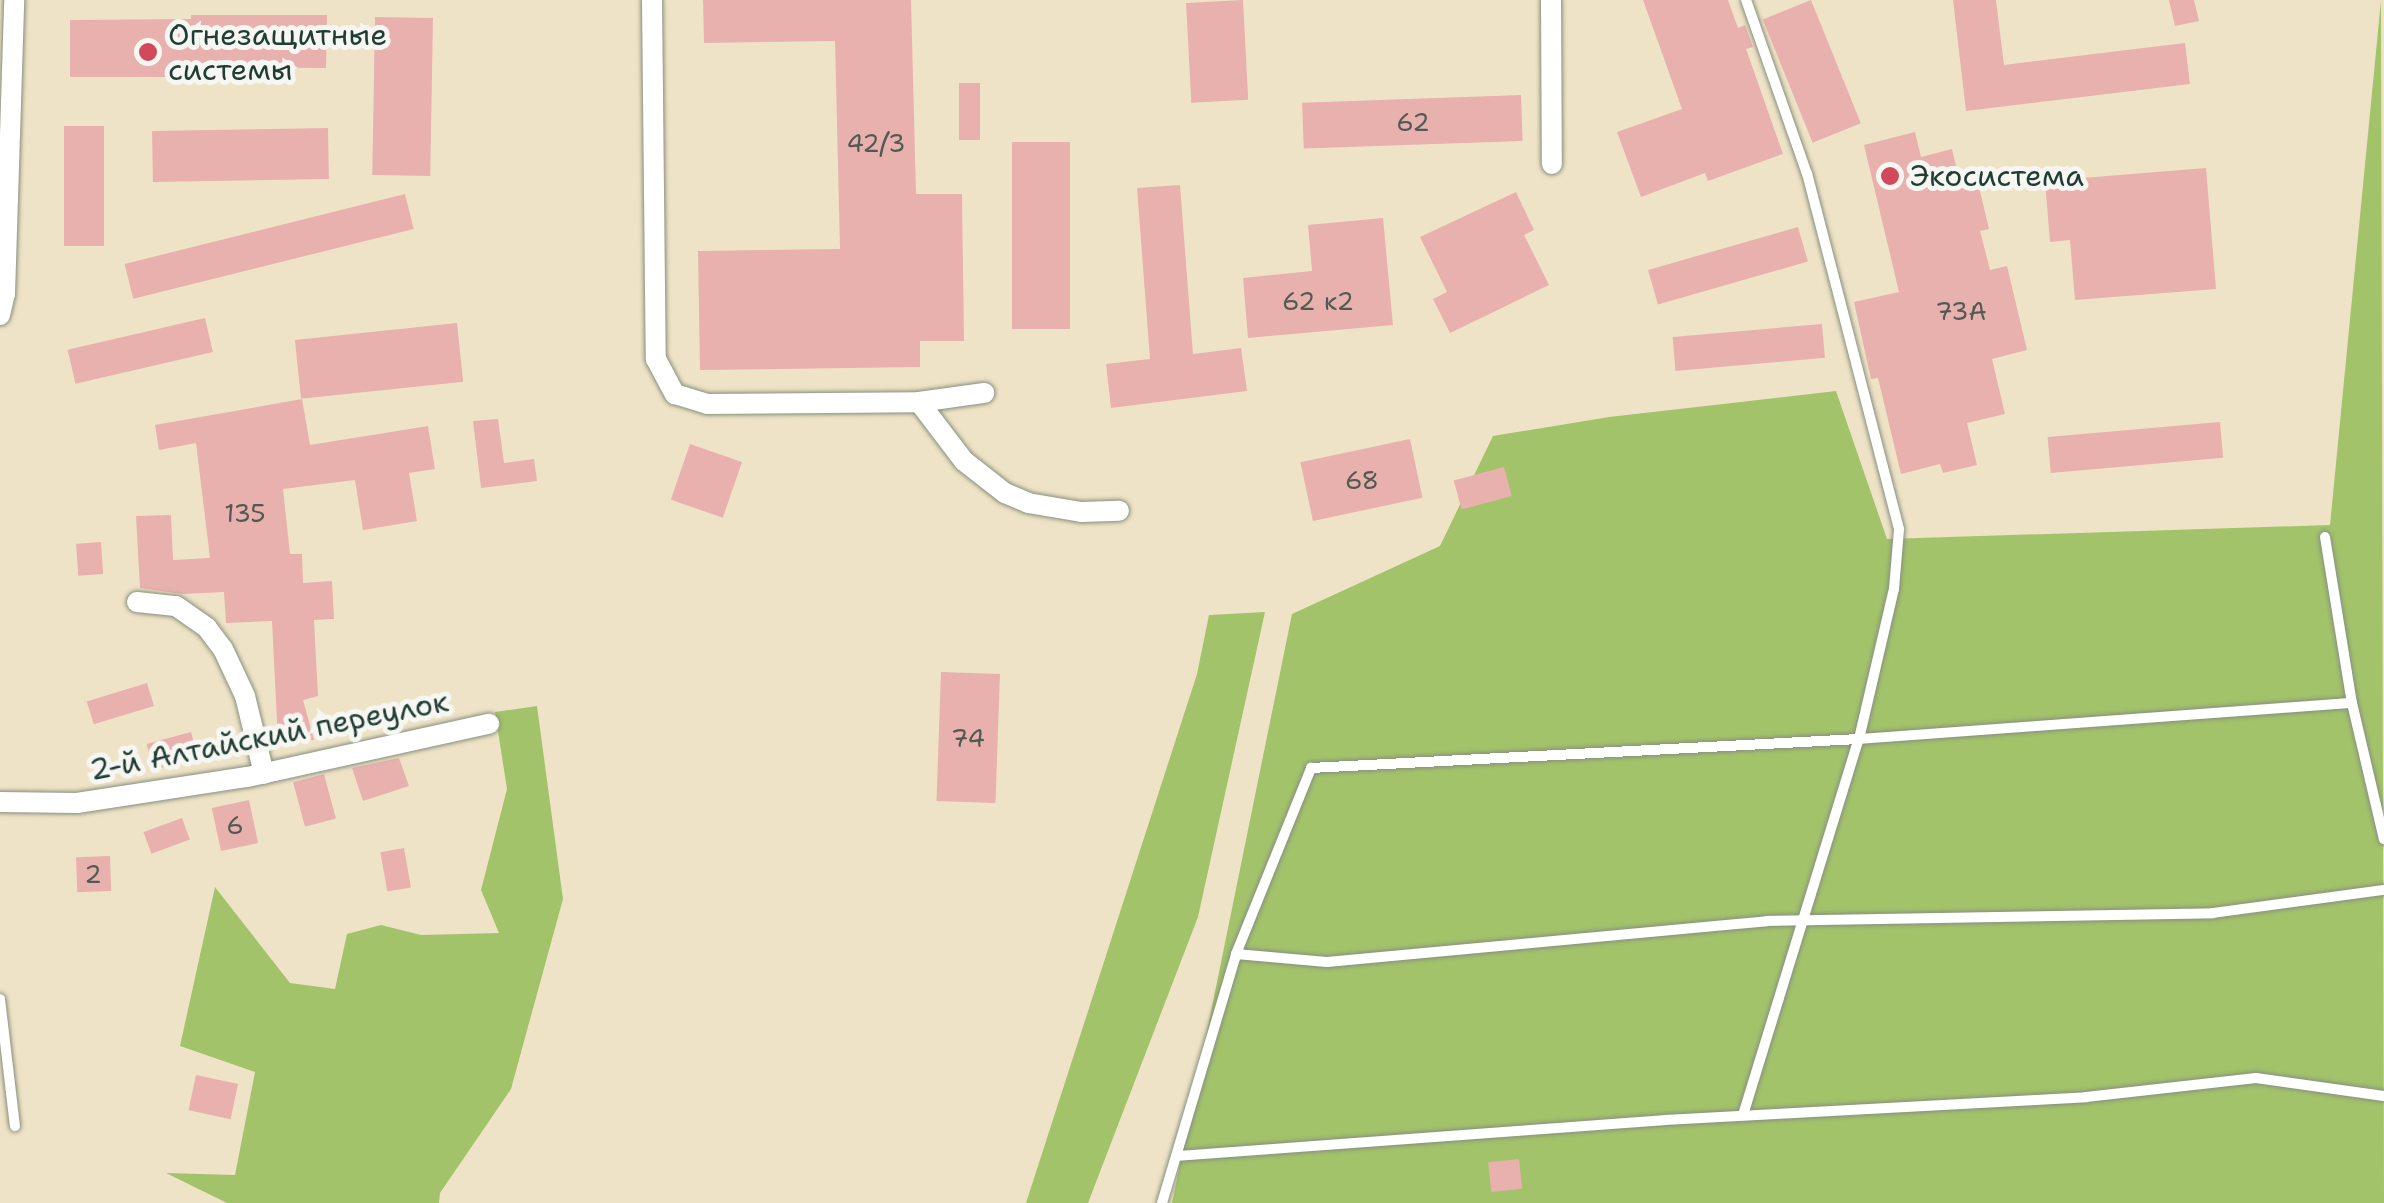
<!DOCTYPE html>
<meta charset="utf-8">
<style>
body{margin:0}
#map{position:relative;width:2384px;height:1203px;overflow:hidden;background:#efe3c7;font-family:"Shantell Sans",sans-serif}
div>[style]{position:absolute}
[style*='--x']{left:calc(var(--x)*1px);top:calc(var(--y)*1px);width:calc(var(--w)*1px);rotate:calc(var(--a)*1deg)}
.green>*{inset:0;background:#a3c36b}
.building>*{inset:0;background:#e8b1ae;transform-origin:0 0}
.roads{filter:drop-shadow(0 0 2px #87907e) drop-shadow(0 0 2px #87907e)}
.service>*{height:10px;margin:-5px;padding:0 5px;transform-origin:5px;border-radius:5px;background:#fff}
.minor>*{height:20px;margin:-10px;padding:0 10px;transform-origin:10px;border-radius:10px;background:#fff}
.dots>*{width:28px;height:28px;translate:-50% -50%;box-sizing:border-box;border:5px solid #f6f6f2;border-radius:50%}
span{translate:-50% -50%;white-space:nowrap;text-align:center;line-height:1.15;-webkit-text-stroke:10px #f6f6f2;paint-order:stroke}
.number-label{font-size:25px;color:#515a52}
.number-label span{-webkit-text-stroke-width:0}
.poi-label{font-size:30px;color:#1f3d34}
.left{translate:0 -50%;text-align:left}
.street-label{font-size:30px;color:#1f3d34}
</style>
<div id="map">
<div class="green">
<div style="clip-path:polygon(2381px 0,2384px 1203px,1172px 1203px,1292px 614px,1440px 546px,1493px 436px,1609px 417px,1836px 391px,1887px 539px,2330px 525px)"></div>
<div style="clip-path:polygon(1265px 612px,1198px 917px,1088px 1203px,1026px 1203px,1197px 674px,1209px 615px)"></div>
<div style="clip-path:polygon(537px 706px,563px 899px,511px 1089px,440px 1193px,439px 1203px,227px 1203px,166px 1173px,235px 1175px,255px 1072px,180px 1046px,215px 887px,290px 983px,335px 989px,347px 934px,381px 925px,421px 935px,499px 933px,481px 890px,507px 789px,495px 712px)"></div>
</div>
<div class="building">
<div style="clip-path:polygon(703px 0,911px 0,916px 194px,962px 194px,964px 341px,920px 341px,920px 367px,700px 370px,698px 251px,840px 249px,835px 41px,704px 43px)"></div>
<div style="left:1243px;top:0;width:100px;height:57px;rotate:87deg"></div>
<div style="clip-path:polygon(1643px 0,1728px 0,1738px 28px,1745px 25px,1753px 47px,1746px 49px,1783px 154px,1708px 181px,1705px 173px,1641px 197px,1617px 132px,1682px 109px)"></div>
<div style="left:1811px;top:0;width:133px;height:52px;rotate:68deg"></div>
<div style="clip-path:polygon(1953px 0,1996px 0,2004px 65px,2185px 43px,2190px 84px,1966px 111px)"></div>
<div style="clip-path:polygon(2169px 0,2194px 0,2199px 21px,2175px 26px)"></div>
<div style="clip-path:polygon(191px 15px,327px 15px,326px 68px,172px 67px,172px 77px,70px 77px,70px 20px,191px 19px)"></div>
<div style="left:375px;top:17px;width:58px;height:158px;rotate:1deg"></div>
<div style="left:959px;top:83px;width:21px;height:57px"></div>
<div style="left:1521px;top:95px;width:46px;height:219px;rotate:88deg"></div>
<div style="left:64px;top:126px;width:40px;height:120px"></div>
<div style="left:328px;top:128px;width:51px;height:176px;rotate:89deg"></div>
<div style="clip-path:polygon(1915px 132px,1921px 157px,1952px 149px,1958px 175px,1975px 170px,1989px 229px,1980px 231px,1990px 270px,2007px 266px,2027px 350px,1992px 359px,2005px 414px,1967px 423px,1977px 465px,1943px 473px,1940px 464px,1901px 474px,1878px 378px,1871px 379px,1854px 302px,1899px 292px,1864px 145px)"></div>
<div style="left:1012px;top:142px;width:58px;height:187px"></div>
<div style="clip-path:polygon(2206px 168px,2216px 289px,2075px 300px,2070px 240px,2050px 242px,2045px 181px)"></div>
<div style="clip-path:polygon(1180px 185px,1193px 354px,1241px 348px,1247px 391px,1111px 408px,1106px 364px,1150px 359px,1137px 188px)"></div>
<div style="clip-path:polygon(1516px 192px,1534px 230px,1524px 235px,1549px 285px,1450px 333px,1433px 299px,1447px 292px,1420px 237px)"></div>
<div style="left:405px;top:194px;width:36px;height:289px;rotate:76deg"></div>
<div style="clip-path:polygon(1383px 218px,1393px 325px,1248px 338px,1243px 278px,1312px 271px,1308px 225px)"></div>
<div style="left:1798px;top:227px;width:36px;height:156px;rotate:74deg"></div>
<div style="left:205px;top:318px;width:35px;height:141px;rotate:77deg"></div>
<div style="left:457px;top:323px;width:59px;height:163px;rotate:84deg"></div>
<div style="left:1822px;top:324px;width:34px;height:150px;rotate:85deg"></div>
<div style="clip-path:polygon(302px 399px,310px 445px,428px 426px,435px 469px,409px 473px,417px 521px,363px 530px,355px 480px,283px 489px,290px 554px,302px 554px,303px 583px,332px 581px,334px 619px,314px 620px,318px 696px,303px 700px,314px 740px,278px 742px,272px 621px,226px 623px,224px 592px,182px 594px,140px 588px,136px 516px,171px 515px,173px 560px,210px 558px,196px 443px,159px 450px,155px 425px)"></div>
<div style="clip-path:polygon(498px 419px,504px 463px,534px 459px,537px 481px,481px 488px,473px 421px)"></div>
<div style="left:2220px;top:422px;width:36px;height:173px;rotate:85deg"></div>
<div style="left:1410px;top:439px;width:60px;height:112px;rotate:78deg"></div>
<div style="left:690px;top:444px;width:55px;height:59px;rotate:19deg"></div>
<div style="left:1504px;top:467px;width:30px;height:52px;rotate:75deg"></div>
<div style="left:101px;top:542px;width:32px;height:25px;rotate:86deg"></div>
<div style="left:941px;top:672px;width:59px;height:129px;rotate:2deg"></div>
<div style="left:147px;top:683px;width:24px;height:63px;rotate:73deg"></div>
<div style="left:191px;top:732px;width:27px;height:46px;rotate:75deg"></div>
<div style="clip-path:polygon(399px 758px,409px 786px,363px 801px,352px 768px)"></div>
<div style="left:324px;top:774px;width:46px;height:32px;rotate:75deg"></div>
<div style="left:249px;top:800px;width:44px;height:38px;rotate:78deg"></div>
<div style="left:182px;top:818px;width:23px;height:41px;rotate:70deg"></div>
<div style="left:404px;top:848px;width:40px;height:24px;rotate:80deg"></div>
<div style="left:110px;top:856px;width:35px;height:34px;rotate:88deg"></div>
<div style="left:196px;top:1075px;width:43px;height:36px;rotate:12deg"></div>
<div style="left:1519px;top:1159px;width:30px;height:31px;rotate:84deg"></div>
</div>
<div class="roads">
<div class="service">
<div style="--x:2325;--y:537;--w:168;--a:80.8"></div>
<div style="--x:2352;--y:703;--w:140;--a:76.8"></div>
<div style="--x:1236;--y:954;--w:91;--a:5"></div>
<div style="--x:1327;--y:962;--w:442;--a:-5.3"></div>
<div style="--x:1767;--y:921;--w:446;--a:-1"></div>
<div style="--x:2213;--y:913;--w:173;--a:-7.7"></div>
<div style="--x:0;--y:999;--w:128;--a:83.3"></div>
<div style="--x:1743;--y:1115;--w:393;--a:-72.9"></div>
<div style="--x:1859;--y:739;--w:154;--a:-76.9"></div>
<div style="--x:1894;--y:589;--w:60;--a:-85.2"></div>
<div style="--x:1899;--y:529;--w:367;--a:-104.5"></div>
<div style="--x:1807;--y:174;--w:184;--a:-109.3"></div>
<div style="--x:1177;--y:1156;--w:489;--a:-4.2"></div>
<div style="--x:1665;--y:1120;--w:422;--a:-3.1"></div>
<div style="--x:2086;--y:1097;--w:171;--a:-6.4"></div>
<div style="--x:2256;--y:1078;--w:129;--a:8"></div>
<div style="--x:1162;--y:1203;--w:260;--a:-73.4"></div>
<div style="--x:1236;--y:954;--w:201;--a:-68"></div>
<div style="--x:1311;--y:768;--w:549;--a:-3.03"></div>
<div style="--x:1859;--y:739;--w:494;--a:-4.2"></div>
</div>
<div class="minor">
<div style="--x:652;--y:0;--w:359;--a:89.4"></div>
<div style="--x:656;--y:359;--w:40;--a:62"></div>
<div style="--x:675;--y:394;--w:34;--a:17"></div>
<div style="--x:707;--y:404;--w:212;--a:-0.5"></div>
<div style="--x:919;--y:402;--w:66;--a:-7.9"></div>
<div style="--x:1551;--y:0;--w:164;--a:89.7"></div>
<div style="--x:0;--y:315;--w:22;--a:-77"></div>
<div style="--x:5;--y:294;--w:294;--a:-88.2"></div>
<div style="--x:919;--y:402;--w:74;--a:52.7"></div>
<div style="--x:964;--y:461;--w:52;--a:38"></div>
<div style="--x:1005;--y:493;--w:25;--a:23"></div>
<div style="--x:1028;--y:503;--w:54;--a:9.6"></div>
<div style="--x:1081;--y:512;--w:38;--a:-2"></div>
<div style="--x:137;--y:602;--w:39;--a:6"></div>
<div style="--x:176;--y:606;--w:38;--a:35"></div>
<div style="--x:207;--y:628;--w:26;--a:53"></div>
<div style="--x:223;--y:649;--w:52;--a:64.9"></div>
<div style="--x:245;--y:696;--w:80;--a:76.3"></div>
<div style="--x:0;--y:802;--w:77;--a:0.7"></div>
<div style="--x:77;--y:803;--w:172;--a:-8.7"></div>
<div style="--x:247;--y:777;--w:248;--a:-12.4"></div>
</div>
</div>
<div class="dots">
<div style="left:148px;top:52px;background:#d1495b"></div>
<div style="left:1890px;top:176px;background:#d1495b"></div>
</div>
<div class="number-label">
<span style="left:1413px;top:122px">62</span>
<span style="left:876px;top:143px">42/3</span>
<span style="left:1318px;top:301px">62 к2</span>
<span style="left:1961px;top:311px">73А</span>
<span style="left:1362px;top:480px">68</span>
<span style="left:245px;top:513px">135</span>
<span style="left:968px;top:738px">74</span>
<span style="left:235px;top:825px">6</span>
<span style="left:93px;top:874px">2</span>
</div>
<div class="poi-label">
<span class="left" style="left:168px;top:52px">Огнезащитные<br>системы</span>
<span class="left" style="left:1910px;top:176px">Экосистема</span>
</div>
<div class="street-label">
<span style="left:269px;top:736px;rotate:-11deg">2-й Алтайский переулок</span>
</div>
</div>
